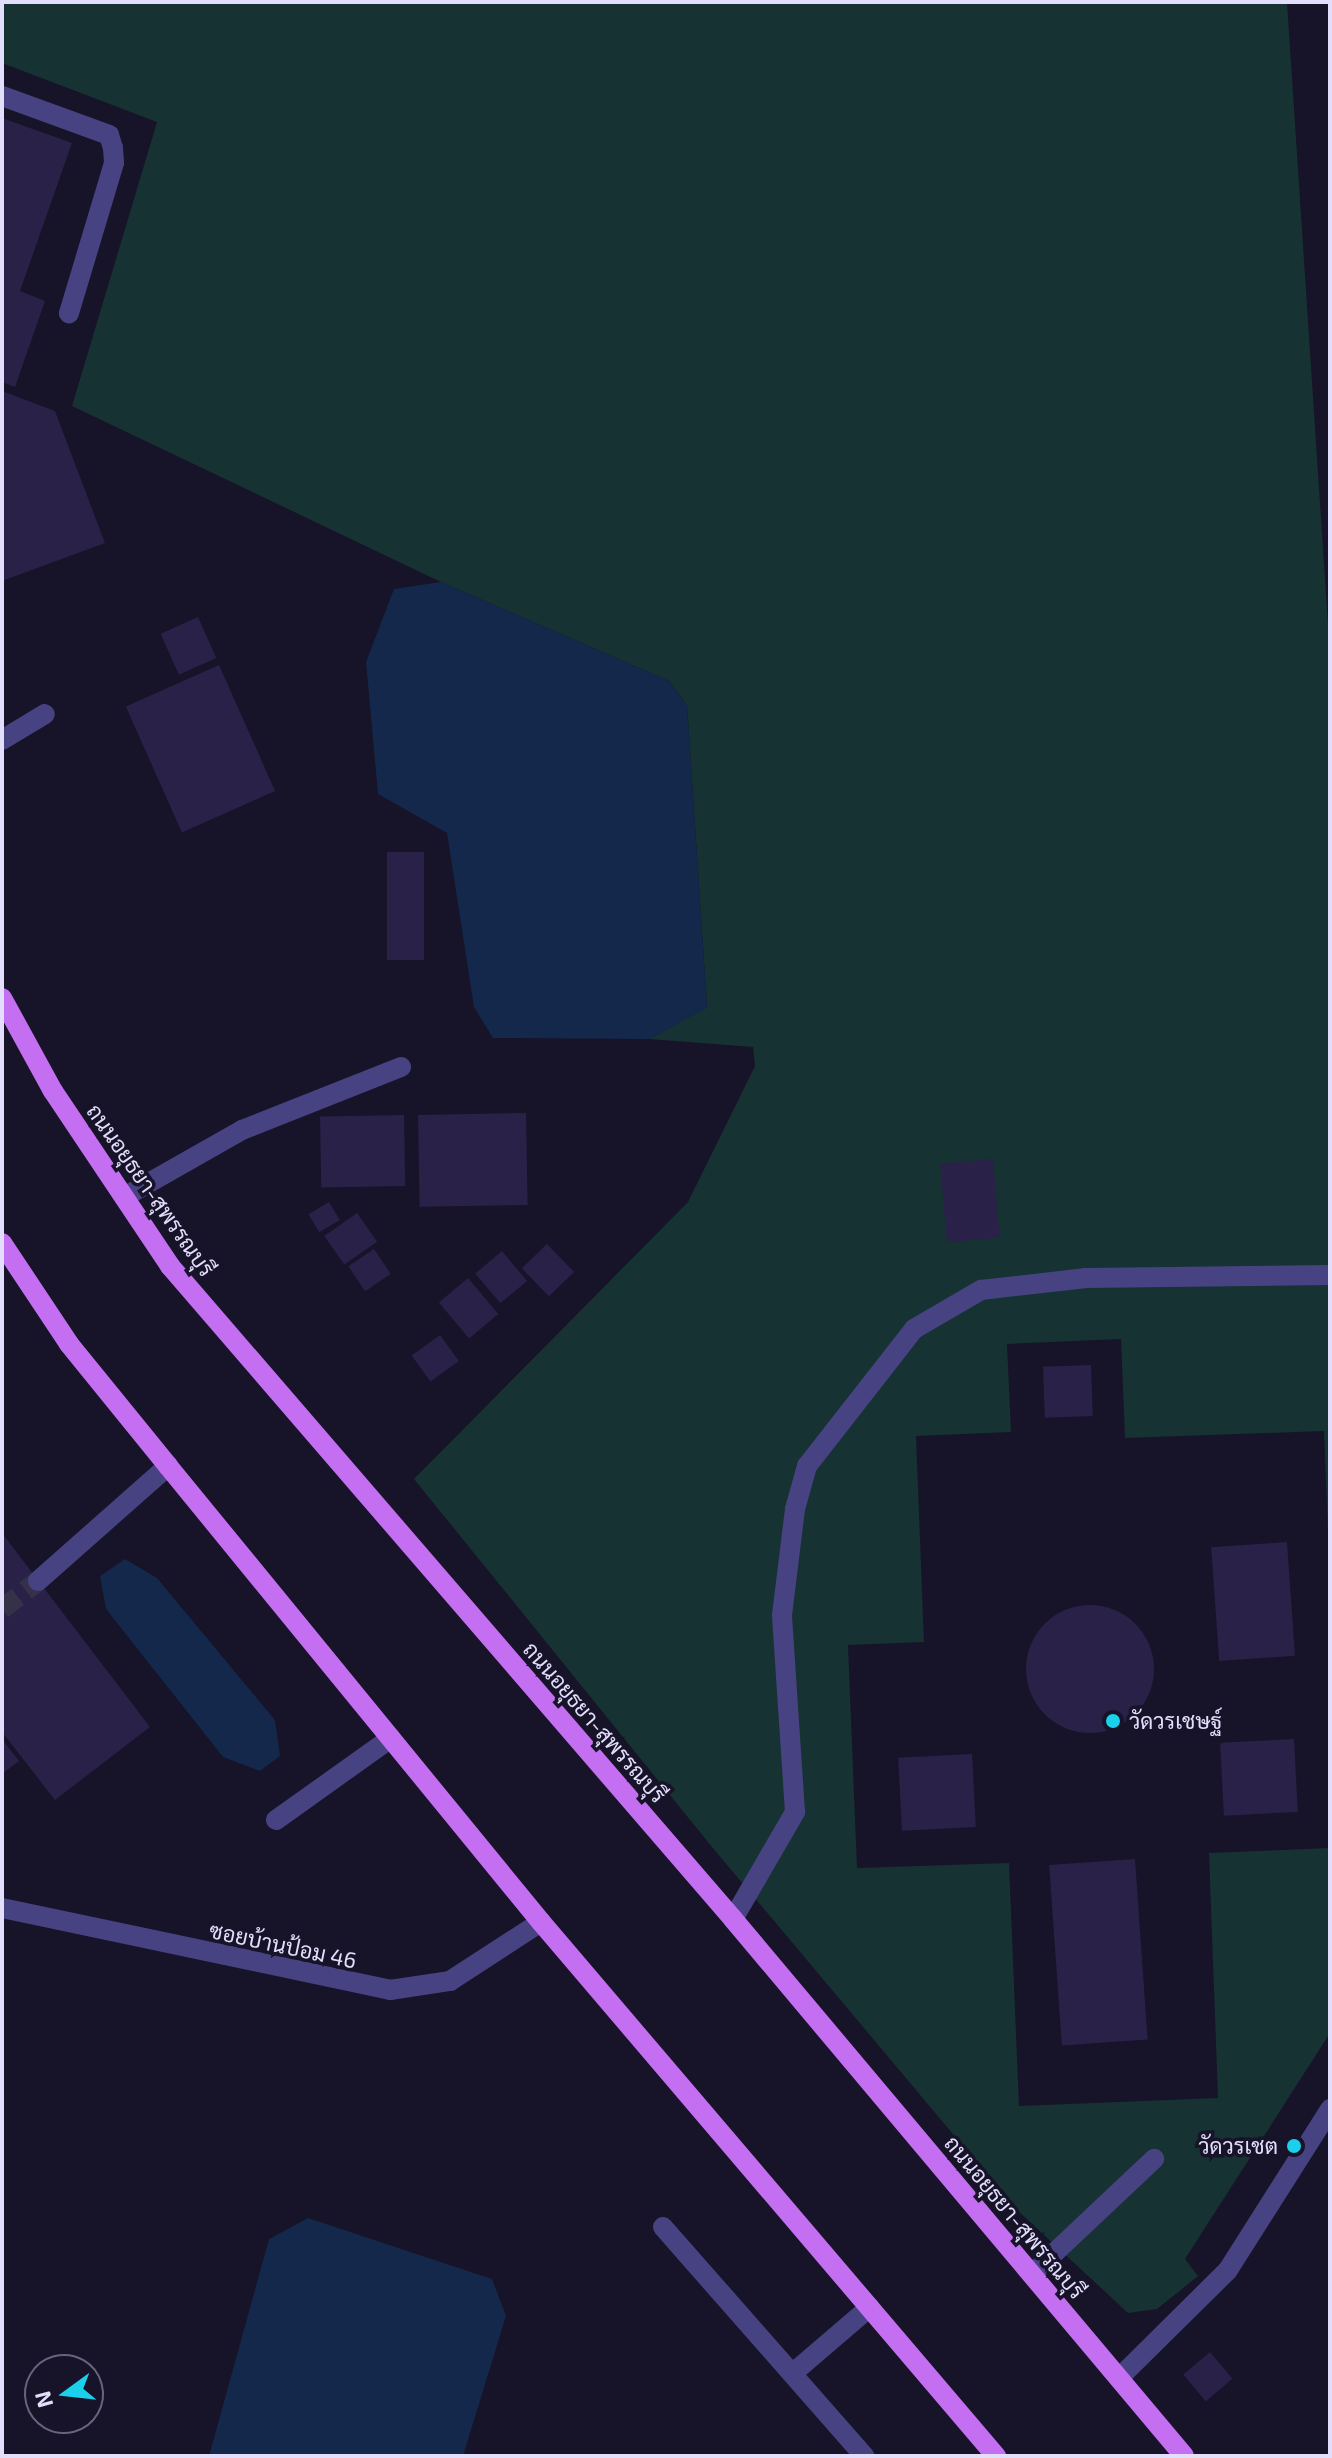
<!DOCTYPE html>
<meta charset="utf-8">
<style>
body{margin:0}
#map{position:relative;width:1332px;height:2458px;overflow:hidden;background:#171328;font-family:"Exo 2",Sarabun,sans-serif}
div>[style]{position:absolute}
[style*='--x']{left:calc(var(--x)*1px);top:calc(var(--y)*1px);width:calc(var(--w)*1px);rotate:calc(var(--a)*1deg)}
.green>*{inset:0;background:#173232}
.water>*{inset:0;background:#14284b}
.building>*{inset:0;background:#2a2148;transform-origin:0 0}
.round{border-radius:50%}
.minor-tunnel>*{height:20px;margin-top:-10px;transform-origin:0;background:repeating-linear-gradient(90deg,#353148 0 20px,transparent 0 30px)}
.minor>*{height:20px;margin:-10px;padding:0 10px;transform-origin:10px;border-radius:10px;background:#474383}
.major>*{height:20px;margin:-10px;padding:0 10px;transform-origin:10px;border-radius:10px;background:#c46ff2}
.dots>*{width:22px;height:22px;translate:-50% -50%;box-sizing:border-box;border:4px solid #171328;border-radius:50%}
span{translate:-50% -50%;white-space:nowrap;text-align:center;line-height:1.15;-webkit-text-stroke:7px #171328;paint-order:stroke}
.street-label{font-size:22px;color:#e2defc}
.poi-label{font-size:22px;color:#e2defc}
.left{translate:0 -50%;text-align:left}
.right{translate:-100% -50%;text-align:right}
.frame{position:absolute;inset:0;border:4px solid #e2defc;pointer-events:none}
.north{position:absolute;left:24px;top:2354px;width:80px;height:80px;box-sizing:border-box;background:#171328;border:2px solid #68647d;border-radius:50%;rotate:255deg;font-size:22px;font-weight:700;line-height:32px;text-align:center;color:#e2defc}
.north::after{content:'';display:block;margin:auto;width:28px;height:36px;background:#1bd0ea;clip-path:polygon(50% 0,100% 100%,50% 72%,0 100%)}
</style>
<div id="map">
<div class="green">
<div style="clip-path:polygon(2px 2px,1287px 2px,1330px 655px,1330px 1584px,1324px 1431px,1125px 1438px,1121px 1339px,1007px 1344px,1011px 1432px,916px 1436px,924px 1642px,848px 1645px,857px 1868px,1009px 1863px,1019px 2106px,1218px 2098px,1209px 1853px,1330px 1848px,1330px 2033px,1185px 2259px,1198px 2276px,1157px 2309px,1128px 2313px,1015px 2208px,712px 1847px,414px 1479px,688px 1202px,755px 1066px,753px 1047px,649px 1039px,707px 1007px,687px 705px,669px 681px,441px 582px,72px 406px,157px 122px,2px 63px)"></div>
</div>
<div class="water">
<div style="clip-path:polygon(441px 582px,669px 681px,687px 705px,707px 1008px,649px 1039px,493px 1038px,474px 1007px,447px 833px,378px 794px,366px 662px,394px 589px)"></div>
<div style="clip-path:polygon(125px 1559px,157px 1578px,275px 1720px,280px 1756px,260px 1771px,223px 1757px,106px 1609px,100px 1576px)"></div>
<div style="clip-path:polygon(308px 2218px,492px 2279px,506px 2316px,463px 2456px,209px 2456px,269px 2239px)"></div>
</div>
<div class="building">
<div style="clip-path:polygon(2px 118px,72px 143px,20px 291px,45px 301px,15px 387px,2px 382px)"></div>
<div style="clip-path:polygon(2px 391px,55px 411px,105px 543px,2px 581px)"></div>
<div style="left:198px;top:617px;width:45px;height:41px;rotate:66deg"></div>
<div style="left:219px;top:665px;width:138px;height:102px;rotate:66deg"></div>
<div style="left:387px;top:852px;width:37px;height:108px"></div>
<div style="left:526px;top:1113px;width:92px;height:108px;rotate:89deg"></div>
<div style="left:404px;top:1115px;width:71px;height:84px;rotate:89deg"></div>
<div style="left:993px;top:1159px;width:79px;height:53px;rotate:85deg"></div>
<div style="left:329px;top:1202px;width:21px;height:24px;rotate:59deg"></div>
<div style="left:357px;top:1213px;width:35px;height:40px;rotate:55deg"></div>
<div style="left:547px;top:1244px;width:39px;height:35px;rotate:46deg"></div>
<div style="left:374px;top:1249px;width:30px;height:31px;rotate:56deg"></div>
<div style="left:502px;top:1251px;width:39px;height:35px;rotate:50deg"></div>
<div style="left:468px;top:1278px;width:47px;height:38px;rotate:50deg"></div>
<div style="left:440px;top:1335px;width:32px;height:35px;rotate:54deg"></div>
<div style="left:1091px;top:1365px;width:51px;height:48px;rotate:88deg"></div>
<div style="clip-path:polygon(2px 1533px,150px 1727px,55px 1800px,2px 1732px)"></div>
<div style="left:1287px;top:1542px;width:114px;height:76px;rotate:86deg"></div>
<div class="round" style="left:1026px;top:1605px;width:128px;height:128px"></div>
<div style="clip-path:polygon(2px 1739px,19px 1761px,2px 1774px)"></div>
<div style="left:1294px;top:1739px;width:73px;height:74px;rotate:87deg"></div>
<div style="left:972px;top:1754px;width:73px;height:74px;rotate:87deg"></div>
<div style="left:1135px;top:1859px;width:181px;height:86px;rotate:86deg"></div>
<div style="left:1210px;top:2352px;width:35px;height:35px;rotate:50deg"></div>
</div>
<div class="minor-tunnel">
<div style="--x:2;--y:1609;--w:46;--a:-37.9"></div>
</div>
<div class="minor">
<div style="--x:2;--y:96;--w:114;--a:20"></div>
<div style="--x:109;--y:135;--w:14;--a:73"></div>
<div style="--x:113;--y:148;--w:15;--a:86"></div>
<div style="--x:114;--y:163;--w:157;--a:106.7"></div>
<div style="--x:2;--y:740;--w:50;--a:-31.2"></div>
<div style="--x:124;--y:1197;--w:136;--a:-29.6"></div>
<div style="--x:242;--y:1130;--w:171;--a:-21.6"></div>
<div style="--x:38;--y:1581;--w:174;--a:-41.5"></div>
<div style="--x:276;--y:1820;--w:141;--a:-35.5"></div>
<div style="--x:2;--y:1908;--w:397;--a:11.9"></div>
<div style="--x:390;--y:1990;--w:61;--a:-8.5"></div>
<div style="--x:450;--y:1981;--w:108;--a:-33"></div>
<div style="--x:733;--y:1919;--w:124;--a:-59.9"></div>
<div style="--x:795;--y:1812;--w:197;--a:-93.8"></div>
<div style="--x:782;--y:1615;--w:107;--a:-83"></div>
<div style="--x:795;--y:1509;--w:45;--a:-74.4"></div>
<div style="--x:807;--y:1466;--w:174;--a:-52"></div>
<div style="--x:914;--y:1329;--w:78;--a:-30.2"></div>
<div style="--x:981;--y:1290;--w:106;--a:-6.5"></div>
<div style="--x:1086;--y:1278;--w:244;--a:-0.7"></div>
<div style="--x:663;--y:2227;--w:305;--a:48.7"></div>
<div style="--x:1032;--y:2274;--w:168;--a:-43.3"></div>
<div style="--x:793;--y:2373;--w:101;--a:-40.6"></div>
<div style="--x:1119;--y:2378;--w:153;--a:-44.7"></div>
<div style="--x:1228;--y:2270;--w:191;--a:-57.6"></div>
</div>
<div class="major">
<div style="--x:2;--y:998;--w:106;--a:61.3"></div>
<div style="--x:53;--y:1091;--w:211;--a:56.2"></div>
<div style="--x:170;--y:1266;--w:862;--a:49.23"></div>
<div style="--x:733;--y:1919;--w:701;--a:49.97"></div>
<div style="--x:2;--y:1243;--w:121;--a:56.4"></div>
<div style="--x:69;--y:1344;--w:157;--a:50.9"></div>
<div style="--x:168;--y:1466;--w:589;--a:50.72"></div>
<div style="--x:541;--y:1922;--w:702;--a:49.57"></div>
</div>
<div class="dots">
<div style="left:1113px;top:1721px;background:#1bd0ea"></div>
<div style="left:1294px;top:2146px;background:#1bd0ea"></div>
</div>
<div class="street-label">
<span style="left:151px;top:1190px;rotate:55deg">ถนนอยุธยา-สุพรรณบุรี</span>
<span style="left:595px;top:1722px;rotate:49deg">ถนนอยุธยา-สุพรรณบุรี</span>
<span style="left:283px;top:1945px;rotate:12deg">ซอยบ้านป้อม 46</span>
<span style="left:1015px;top:2217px;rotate:50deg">ถนนอยุธยา-สุพรรณบุรี</span>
</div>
<div class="poi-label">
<span class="left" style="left:1129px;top:1721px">วัดวรเชษฐ์</span>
<span class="right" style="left:1278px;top:2146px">วัดวรเชต</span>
</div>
<div class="frame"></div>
<div class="north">N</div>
</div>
